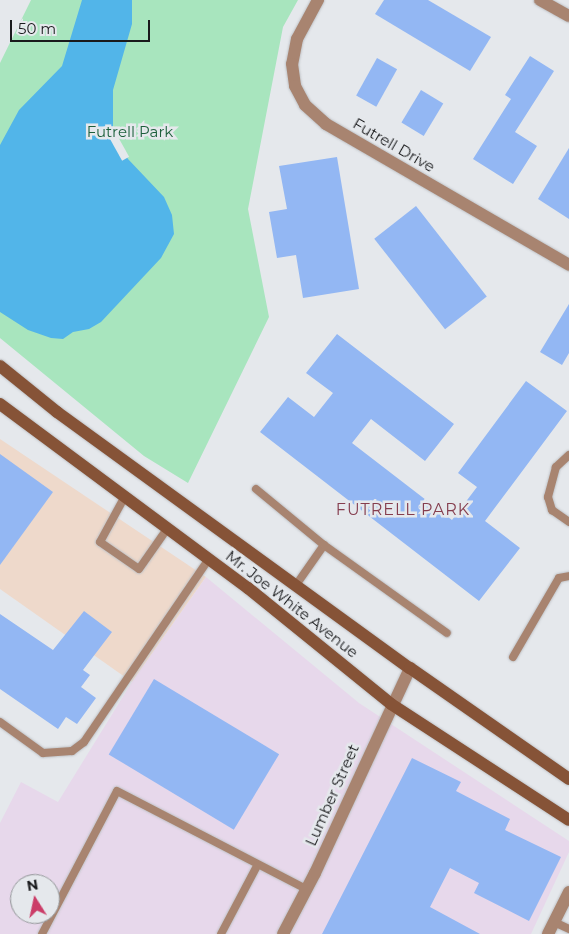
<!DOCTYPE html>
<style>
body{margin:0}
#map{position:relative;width:569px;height:934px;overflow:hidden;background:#e5e8ec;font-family:Montserrat,sans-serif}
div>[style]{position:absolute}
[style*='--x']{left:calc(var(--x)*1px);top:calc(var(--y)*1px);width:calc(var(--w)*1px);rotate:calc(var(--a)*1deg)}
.commercial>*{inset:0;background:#eed9cb}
.industrial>*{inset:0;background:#e7d8eb}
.green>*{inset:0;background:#a8e5be}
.water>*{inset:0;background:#52b5e9}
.pier>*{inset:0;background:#e5e8ec;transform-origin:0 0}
.building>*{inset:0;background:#93b7f3;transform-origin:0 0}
.roads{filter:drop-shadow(0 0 1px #c0c3c7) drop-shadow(0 0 1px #c0c3c7)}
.service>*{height:8px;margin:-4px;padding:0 4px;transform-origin:4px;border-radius:4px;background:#a88470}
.minor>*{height:12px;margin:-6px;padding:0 6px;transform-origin:6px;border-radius:6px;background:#a88470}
.secondary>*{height:12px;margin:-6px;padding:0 6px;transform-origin:6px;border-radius:6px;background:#865337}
span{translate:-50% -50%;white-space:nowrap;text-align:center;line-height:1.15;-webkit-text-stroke:5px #e5e8ec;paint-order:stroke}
.park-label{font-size:15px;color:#1c5f3b}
.street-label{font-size:15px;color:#191a1c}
.neighbourhood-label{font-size:16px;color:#853d4e;letter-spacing:1px}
.north{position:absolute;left:10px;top:874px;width:50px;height:50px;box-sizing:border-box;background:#e5e8ec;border:1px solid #939699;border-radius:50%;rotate:350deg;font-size:14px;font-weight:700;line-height:20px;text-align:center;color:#191a1c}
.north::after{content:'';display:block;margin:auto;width:18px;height:22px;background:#cb3d68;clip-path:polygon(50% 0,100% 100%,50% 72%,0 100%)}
.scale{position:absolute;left:10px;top:20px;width:140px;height:22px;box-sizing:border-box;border:2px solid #191a1c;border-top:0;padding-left:6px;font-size:15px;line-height:18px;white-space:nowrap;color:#191a1c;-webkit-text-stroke:4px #e5e8ec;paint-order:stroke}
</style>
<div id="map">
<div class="commercial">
<div style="clip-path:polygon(0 439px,206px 577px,132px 682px,0 589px)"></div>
</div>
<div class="industrial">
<div style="clip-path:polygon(evenodd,206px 577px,359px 703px,569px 841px,569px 852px,531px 934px,0 934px,0 823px,21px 782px,58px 802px,132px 682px,206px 577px,20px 884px,50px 884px,50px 914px,20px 914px,20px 884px)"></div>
</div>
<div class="green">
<div style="clip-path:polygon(31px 0,298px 0,283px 27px,248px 209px,269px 317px,188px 483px,144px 456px,0 338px,0 63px)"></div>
</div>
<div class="water">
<div style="clip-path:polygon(82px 0,132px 0,132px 24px,113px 90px,113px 132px,128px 159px,164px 197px,172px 215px,174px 234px,161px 258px,101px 322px,89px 329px,73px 332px,63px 339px,51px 338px,28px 330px,0 312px,0 145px,19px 110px,62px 66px)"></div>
</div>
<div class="pier">
<div style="left:117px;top:135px;width:25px;height:8px;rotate:61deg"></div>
</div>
<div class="building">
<div style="clip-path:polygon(384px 0,428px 0,491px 37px,470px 71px,375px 14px)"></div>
<div style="clip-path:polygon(530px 56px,554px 71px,515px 132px,537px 146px,513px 184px,473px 159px,511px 99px,505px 95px)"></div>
<div style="left:377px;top:58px;width:23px;height:43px;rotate:29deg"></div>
<div style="left:421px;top:90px;width:26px;height:38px;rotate:31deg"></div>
<div style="clip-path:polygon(569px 148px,569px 219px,538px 199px)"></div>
<div style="clip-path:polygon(337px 157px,359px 289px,303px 298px,296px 255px,277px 258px,269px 212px,287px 209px,279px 166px)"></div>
<div style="left:416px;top:206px;width:115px;height:53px;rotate:52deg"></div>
<div style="clip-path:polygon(569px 304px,569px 353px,562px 365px,540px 352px)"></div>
<div style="clip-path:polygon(337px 334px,454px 424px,425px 461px,371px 419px,352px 443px,452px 520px,477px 487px,458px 473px,526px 381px,567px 411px,485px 521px,520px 548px,479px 601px,260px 432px,288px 397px,314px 417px,333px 393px,306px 373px)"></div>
<div style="clip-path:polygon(0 454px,53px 492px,0 565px)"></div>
<div style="clip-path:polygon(84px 611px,112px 632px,83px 670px,90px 675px,81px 687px,96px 698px,77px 724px,66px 717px,58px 729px,0 689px,0 614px,53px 650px)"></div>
<div style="left:154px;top:679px;width:146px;height:88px;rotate:31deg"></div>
<div style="clip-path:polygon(412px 758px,461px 782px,456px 791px,510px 819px,505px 830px,561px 857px,529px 921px,474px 893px,479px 883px,450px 868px,430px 907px,480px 934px,322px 934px)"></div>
</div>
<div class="roads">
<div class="service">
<div style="--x:569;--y:455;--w:18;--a:137"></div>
<div style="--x:556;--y:467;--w:31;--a:105"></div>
<div style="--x:548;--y:497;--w:14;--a:73"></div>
<div style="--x:552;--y:510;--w:21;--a:35"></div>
<div style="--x:256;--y:489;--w:88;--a:39.5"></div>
<div style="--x:124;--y:498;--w:50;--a:118.6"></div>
<div style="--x:100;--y:542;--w:47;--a:34.7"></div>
<div style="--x:139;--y:569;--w:49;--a:-55"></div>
<div style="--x:296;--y:585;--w:49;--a:-55"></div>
<div style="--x:324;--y:545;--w:151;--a:35.6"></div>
<div style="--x:513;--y:657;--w:91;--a:-59.8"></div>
<div style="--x:559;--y:578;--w:10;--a:-11"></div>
<div style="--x:0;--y:722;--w:53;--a:35.8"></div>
<div style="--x:43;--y:753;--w:29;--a:-4"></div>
<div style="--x:72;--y:751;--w:15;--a:-37"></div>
<div style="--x:84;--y:742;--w:222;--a:-55.7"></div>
<div style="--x:554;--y:922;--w:17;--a:25"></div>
<div style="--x:42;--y:934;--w:161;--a:-62.3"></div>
<div style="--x:117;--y:791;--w:213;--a:27.4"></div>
<div style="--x:221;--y:934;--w:77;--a:-62.1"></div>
</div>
<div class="minor">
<div style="--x:318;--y:0;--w:44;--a:118.3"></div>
<div style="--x:297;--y:39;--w:25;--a:101"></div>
<div style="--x:292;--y:64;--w:22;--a:82"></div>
<div style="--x:295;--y:86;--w:21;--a:62"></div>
<div style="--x:305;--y:105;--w:28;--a:42"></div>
<div style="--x:326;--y:124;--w:281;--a:30.1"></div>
<div style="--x:540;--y:0;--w:33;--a:29"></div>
<div style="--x:283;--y:934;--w:69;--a:-62.3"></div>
<div style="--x:315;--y:873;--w:226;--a:-65.1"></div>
<div style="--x:548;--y:934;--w:47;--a:-63.4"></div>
</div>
<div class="secondary">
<div style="--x:0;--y:366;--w:73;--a:38.9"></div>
<div style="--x:57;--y:412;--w:436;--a:36"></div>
<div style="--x:410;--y:668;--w:194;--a:34.9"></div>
<div style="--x:0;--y:404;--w:309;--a:36.6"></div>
<div style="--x:248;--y:588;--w:184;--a:39"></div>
<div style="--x:391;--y:704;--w:212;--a:33.1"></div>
</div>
</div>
<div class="park-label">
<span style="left:130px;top:132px">Futrell Park</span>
</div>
<div class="street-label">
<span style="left:394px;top:145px;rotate:30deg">Futrell Drive</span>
<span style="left:292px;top:604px;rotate:38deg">Mr. Joe White Avenue</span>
<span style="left:332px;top:795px;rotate:-66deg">Lumber Street</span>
</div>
<div class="neighbourhood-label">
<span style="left:403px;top:510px">FUTRELL PARK</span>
</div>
<div class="north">N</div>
<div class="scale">50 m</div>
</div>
